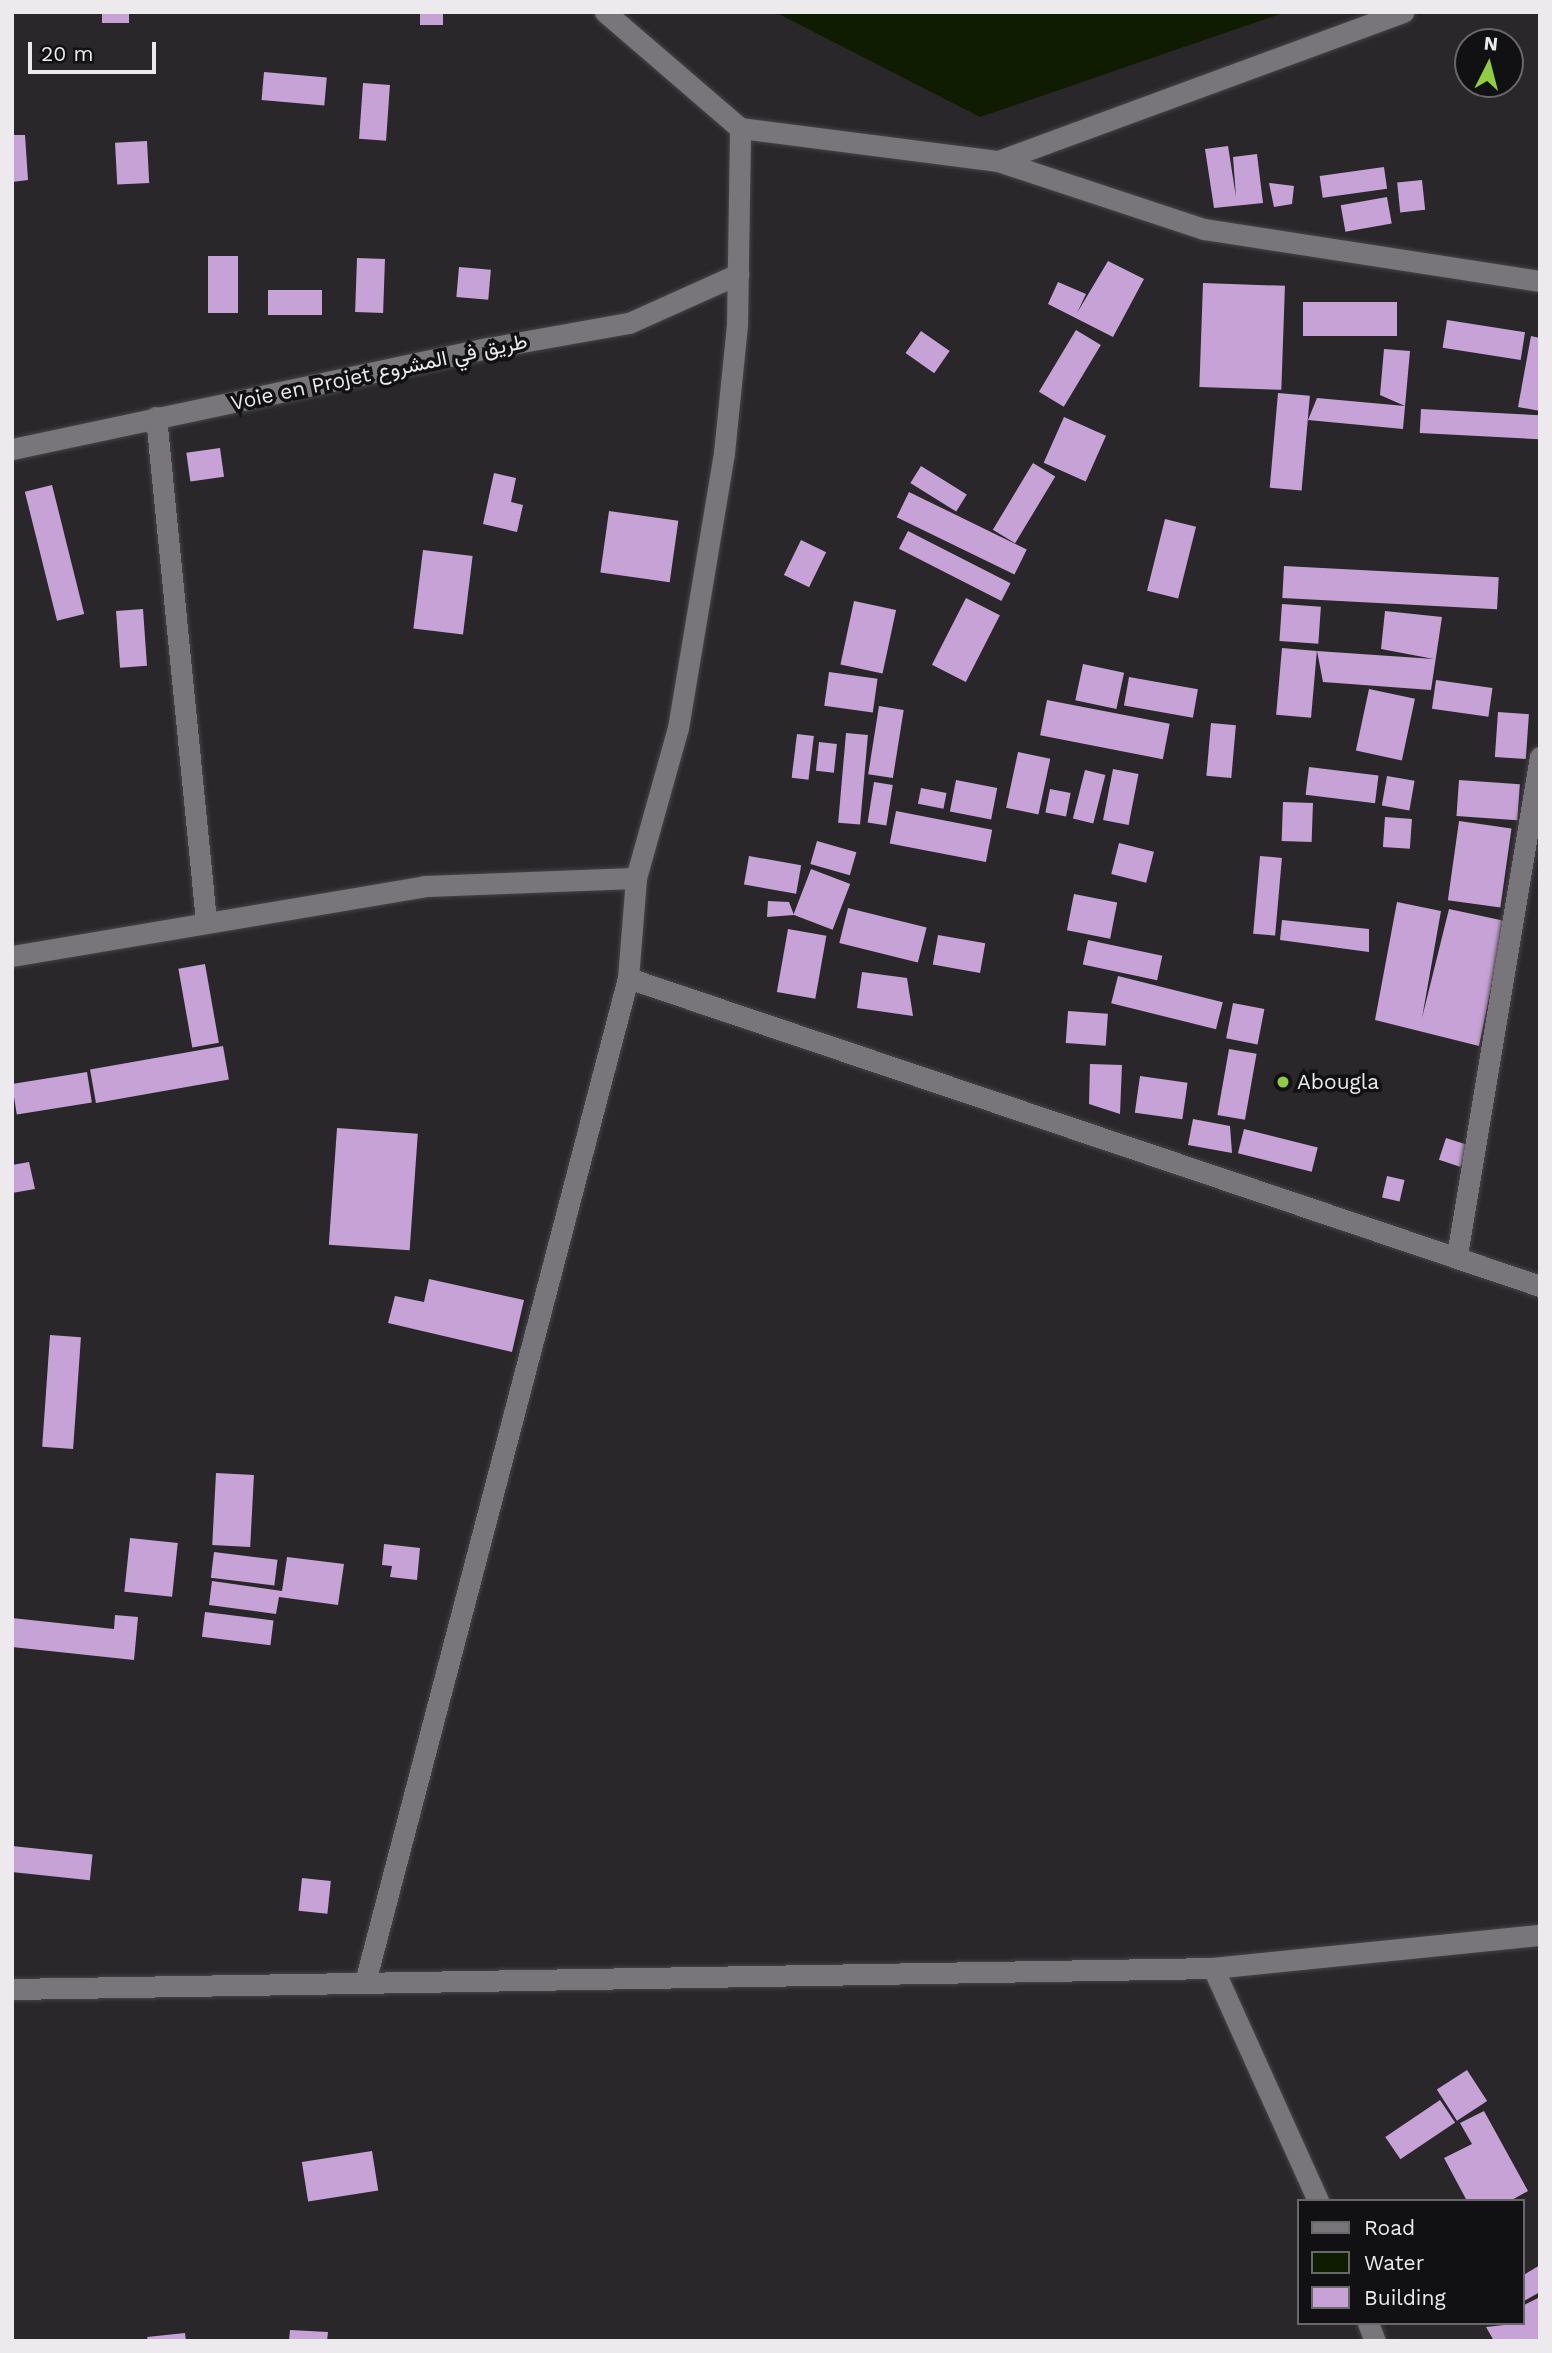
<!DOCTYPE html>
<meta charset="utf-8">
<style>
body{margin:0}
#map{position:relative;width:1552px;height:2353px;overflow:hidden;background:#29272a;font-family:"Work Sans",Vazirmatn,sans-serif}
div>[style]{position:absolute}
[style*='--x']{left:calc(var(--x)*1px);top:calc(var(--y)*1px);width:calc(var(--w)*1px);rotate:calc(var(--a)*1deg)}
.water>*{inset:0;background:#101c02}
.building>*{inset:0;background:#c7a2d6;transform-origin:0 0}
.roads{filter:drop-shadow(0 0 2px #464447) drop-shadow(0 0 2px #464447)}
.street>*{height:21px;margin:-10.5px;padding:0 10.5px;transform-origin:10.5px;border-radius:10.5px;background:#78767a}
.dots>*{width:19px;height:19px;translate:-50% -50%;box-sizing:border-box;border:4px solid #111012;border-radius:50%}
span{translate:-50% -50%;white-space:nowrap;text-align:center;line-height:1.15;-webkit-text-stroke:7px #111012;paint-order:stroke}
.street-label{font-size:21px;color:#eceaed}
.poi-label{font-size:21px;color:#eceaed}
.left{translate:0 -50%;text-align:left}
.frame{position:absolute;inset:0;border:14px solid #eceaed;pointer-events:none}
.legend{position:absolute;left:1297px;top:2199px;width:228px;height:126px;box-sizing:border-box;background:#111012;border:2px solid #69676a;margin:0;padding:9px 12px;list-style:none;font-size:21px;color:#eceaed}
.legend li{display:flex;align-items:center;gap:14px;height:35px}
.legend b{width:35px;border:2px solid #69676a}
.north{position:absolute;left:1454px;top:28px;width:70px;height:70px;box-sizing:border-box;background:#111012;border:2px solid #69676a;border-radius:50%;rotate:6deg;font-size:19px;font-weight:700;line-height:28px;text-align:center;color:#eceaed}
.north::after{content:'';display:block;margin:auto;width:24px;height:32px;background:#90cd40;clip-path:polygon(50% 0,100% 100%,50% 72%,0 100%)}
.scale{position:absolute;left:28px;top:42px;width:128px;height:32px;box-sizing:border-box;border:4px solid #eceaed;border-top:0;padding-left:9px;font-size:21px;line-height:24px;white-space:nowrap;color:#eceaed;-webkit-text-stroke:5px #111012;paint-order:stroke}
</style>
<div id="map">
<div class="water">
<div style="clip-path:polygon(775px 12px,1286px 12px,980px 117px)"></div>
</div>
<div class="building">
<div style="left:102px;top:12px;width:27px;height:11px"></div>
<div style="left:420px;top:12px;width:23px;height:13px"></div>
<div style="left:264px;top:72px;width:63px;height:28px;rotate:5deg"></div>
<div style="left:363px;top:83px;width:27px;height:56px;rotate:4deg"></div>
<div style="clip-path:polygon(12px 135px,25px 135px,28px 180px,12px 182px)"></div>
<div style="left:147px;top:141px;width:42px;height:32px;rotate:87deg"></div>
<div style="clip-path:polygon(1228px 146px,1236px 197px,1233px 157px,1257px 154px,1263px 203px,1214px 208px,1205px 149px)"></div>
<div style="left:1384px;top:167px;width:22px;height:65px;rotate:82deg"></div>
<div style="left:1422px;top:180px;width:30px;height:25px;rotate:84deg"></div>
<div style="clip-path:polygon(1269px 183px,1294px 186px,1292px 204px,1274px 207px)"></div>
<div style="left:1387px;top:197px;width:27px;height:47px;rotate:80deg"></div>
<div style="left:208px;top:256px;width:30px;height:57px"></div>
<div style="left:357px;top:258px;width:28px;height:54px;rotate:2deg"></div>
<div style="clip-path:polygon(1108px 261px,1144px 279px,1113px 337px,1048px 304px,1058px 282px,1086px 294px,1077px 313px)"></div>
<div style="left:459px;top:267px;width:32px;height:30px;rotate:5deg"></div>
<div style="left:1203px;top:283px;width:82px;height:104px;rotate:2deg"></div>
<div style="left:322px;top:290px;width:25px;height:54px;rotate:90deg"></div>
<div style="left:1397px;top:302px;width:34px;height:94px;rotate:90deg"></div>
<div style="left:1447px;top:320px;width:79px;height:28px;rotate:9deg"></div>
<div style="left:1076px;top:330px;width:29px;height:72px;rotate:31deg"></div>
<div style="left:921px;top:331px;width:35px;height:27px;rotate:35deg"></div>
<div style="clip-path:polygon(1531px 336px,1540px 338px,1540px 411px,1518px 407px)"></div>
<div style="clip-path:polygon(1384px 349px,1410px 351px,1403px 429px,1308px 420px,1317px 398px,1405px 406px,1380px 395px)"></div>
<div style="left:1278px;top:393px;width:32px;height:95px;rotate:5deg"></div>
<div style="left:1421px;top:409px;width:119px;height:24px;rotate:3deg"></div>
<div style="left:1064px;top:417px;width:46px;height:50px;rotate:24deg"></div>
<div style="left:220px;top:448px;width:29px;height:34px;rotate:82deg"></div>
<div style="left:1033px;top:463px;width:26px;height:78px;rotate:31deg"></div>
<div style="left:921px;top:466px;width:54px;height:20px;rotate:32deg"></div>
<div style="clip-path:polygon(494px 473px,516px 478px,511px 502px,523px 505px,517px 532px,483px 524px)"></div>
<div style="left:52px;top:485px;width:133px;height:28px;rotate:76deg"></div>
<div style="left:909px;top:492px;width:131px;height:28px;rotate:26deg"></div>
<div style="left:609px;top:511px;width:70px;height:62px;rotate:8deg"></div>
<div style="left:1165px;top:519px;width:32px;height:74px;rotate:14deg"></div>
<div style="left:908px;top:531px;width:115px;height:20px;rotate:27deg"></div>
<div style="left:801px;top:540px;width:28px;height:39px;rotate:26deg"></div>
<div style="left:423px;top:550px;width:50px;height:79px;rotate:7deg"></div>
<div style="left:1284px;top:566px;width:215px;height:32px;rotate:3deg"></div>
<div style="left:966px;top:598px;width:38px;height:75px;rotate:27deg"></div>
<div style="left:854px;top:601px;width:43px;height:65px;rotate:12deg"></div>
<div style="left:1282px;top:604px;width:39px;height:37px;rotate:4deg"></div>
<div style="left:143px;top:609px;width:57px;height:27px;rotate:86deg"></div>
<div style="clip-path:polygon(1385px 611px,1442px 617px,1431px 690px,1323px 682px,1317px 651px,1434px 659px,1381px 649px)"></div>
<div style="left:1282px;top:648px;width:35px;height:67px;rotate:5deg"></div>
<div style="left:1083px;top:664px;width:42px;height:37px;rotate:12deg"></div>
<div style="left:829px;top:672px;width:49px;height:34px;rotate:8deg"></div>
<div style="left:1129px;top:677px;width:70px;height:29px;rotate:10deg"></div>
<div style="left:1436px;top:680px;width:57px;height:29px;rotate:8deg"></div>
<div style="left:1369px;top:689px;width:47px;height:63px;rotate:12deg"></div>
<div style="left:1047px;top:700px;width:125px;height:36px;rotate:11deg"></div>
<div style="left:879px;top:706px;width:25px;height:69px;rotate:9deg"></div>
<div style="left:1498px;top:712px;width:31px;height:45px;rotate:4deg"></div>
<div style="left:1211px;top:723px;width:25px;height:53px;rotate:5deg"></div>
<div style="left:846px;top:733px;width:22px;height:90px;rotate:5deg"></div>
<div style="left:797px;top:734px;width:17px;height:44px;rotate:7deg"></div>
<div style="left:819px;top:742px;width:18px;height:29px;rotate:6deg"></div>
<div style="left:1018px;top:752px;width:33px;height:57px;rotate:12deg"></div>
<div style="left:1309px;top:767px;width:70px;height:28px;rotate:7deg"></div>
<div style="left:1113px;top:769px;width:26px;height:52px;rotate:11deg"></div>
<div style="left:1085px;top:770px;width:21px;height:50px;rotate:14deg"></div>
<div style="left:1387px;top:776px;width:28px;height:30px;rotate:10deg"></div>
<div style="left:956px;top:780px;width:42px;height:32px;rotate:11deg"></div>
<div style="left:1459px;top:780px;width:61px;height:36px;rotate:4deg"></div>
<div style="left:874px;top:782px;width:19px;height:41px;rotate:9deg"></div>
<div style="left:921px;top:788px;width:26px;height:16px;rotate:11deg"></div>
<div style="left:1050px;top:789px;width:21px;height:24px;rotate:11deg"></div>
<div style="left:1283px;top:802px;width:30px;height:39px;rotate:2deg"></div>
<div style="left:896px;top:811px;width:98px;height:33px;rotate:11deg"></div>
<div style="left:1385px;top:817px;width:27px;height:30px;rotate:4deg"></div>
<div style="left:1459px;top:821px;width:53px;height:80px;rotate:8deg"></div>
<div style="left:817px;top:841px;width:41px;height:24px;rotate:16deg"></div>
<div style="left:1119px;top:843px;width:36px;height:32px;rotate:14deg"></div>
<div style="left:749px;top:856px;width:53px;height:29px;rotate:10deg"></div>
<div style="left:1260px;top:856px;width:22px;height:78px;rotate:5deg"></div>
<div style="left:811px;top:869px;width:42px;height:49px;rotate:21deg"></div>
<div style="left:1074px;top:894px;width:44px;height:37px;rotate:11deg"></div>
<div style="clip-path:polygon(768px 901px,789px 902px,794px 915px,767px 917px)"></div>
<div style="clip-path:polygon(1397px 902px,1441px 911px,1422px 1018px,1449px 909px,1505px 921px,1479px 1046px,1375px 1020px)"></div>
<div style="left:848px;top:908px;width:81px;height:36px;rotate:14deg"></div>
<div style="clip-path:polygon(1282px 920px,1369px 929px,1369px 952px,1280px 940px)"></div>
<div style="left:788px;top:929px;width:39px;height:64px;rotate:10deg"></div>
<div style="left:938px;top:935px;width:48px;height:30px;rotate:10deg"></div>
<div style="left:1088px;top:940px;width:76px;height:25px;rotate:12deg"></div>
<div style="left:205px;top:964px;width:80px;height:27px;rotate:80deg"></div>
<div style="clip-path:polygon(862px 972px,907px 978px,913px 1016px,857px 1008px)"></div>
<div style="left:1118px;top:976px;width:108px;height:28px;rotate:14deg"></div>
<div style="left:1233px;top:1003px;width:32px;height:36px;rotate:11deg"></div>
<div style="left:1068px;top:1011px;width:40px;height:32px;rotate:4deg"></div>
<div style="left:223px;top:1046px;width:34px;height:135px;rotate:80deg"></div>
<div style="left:1229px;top:1049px;width:28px;height:67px;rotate:10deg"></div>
<div style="clip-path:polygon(1090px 1064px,1122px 1065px,1120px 1114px,1089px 1104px)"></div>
<div style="left:87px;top:1072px;width:31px;height:76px;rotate:81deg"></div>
<div style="left:1140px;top:1076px;width:48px;height:37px;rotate:8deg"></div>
<div style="clip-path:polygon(1193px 1119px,1230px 1126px,1232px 1153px,1188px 1145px)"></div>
<div style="left:337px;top:1128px;width:81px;height:117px;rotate:4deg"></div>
<div style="left:1244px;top:1129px;width:76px;height:25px;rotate:14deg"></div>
<div style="left:1446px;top:1138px;width:23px;height:23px;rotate:18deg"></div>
<div style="clip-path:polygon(29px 1162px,35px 1189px,12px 1193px,12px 1165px)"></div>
<div style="left:1387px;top:1176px;width:18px;height:22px;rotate:13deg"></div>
<div style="clip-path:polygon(429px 1279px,524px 1300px,512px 1352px,388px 1323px,395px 1296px,424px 1302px)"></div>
<div style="left:50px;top:1335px;width:31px;height:112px;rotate:4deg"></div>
<div style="left:216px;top:1473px;width:38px;height:72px;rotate:3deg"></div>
<div style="left:130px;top:1538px;width:48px;height:54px;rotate:6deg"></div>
<div style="clip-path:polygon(384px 1544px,420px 1548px,417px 1580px,390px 1577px,392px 1566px,382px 1565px)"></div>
<div style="left:214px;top:1552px;width:64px;height:26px;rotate:7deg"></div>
<div style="clip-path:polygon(287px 1557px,344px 1564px,338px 1605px,279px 1597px,276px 1614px,209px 1605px,212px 1581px,282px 1591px)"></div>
<div style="left:205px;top:1612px;width:69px;height:25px;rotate:7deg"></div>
<div style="clip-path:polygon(115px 1615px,138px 1617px,134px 1660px,12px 1647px,12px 1618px,114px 1629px)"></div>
<div style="left:12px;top:1846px;width:81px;height:26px;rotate:6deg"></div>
<div style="left:302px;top:1878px;width:29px;height:33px;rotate:6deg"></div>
<div style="left:1467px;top:2070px;width:37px;height:36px;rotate:57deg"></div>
<div style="left:1440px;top:2100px;width:27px;height:66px;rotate:56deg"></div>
<div style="clip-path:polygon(1484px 2111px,1528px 2191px,1510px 2201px,1467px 2201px,1444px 2158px,1472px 2144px,1460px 2123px)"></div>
<div style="left:372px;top:2151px;width:40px;height:71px;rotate:81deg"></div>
<div style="clip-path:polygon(1540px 2265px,1540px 2292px,1522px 2302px,1522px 2276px)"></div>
<div style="clip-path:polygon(1540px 2297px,1540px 2341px,1494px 2341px,1486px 2327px,1522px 2323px,1522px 2306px)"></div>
<div style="clip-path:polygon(290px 2330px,328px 2332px,327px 2341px,289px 2341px)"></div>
<div style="clip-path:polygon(185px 2333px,186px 2341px,148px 2341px,147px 2337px)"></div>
</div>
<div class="roads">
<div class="street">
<div style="--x:605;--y:12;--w:178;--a:40.7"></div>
<div style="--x:740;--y:128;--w:260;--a:7.3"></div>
<div style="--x:998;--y:161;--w:217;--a:18.3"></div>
<div style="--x:1204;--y:229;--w:340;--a:8.8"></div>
<div style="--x:998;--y:161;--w:432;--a:-20.2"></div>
<div style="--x:156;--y:417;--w:506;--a:84.33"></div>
<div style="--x:12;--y:449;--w:487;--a:-12"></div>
<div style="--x:488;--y:348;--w:143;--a:-10.1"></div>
<div style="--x:629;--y:323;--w:120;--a:-24.2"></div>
<div style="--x:12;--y:956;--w:418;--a:-9.6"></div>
<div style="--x:424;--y:886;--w:212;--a:-2.2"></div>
<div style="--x:628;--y:978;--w:963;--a:18.66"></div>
<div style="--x:1457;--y:1255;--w:505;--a:-80.54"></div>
<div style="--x:1213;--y:1968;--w:256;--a:65.7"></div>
<div style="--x:365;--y:1982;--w:1038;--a:-75.32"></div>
<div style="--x:628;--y:978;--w:100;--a:-85.4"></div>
<div style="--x:636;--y:878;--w:156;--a:-74.4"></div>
<div style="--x:678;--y:728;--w:279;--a:-80.5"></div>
<div style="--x:724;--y:453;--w:129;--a:-84.2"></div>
<div style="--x:737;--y:325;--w:197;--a:-89.1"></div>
<div style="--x:12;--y:1989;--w:1201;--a:-1"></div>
<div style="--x:1213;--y:1968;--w:329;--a:-5.8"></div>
<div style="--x:1368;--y:2323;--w:19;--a:69"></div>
</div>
</div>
<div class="dots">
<div style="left:1283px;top:1082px;background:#90cd40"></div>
</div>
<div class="street-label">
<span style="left:379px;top:372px;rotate:-12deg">Voie en Projet طريق في المشروع</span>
</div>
<div class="poi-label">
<span class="left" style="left:1297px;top:1082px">Abougla</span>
</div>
<div class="frame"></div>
<ul class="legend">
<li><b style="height:9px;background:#78767a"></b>Road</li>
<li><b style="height:19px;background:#101c02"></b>Water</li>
<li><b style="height:19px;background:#c7a2d6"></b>Building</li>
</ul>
<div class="north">N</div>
<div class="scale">20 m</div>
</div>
